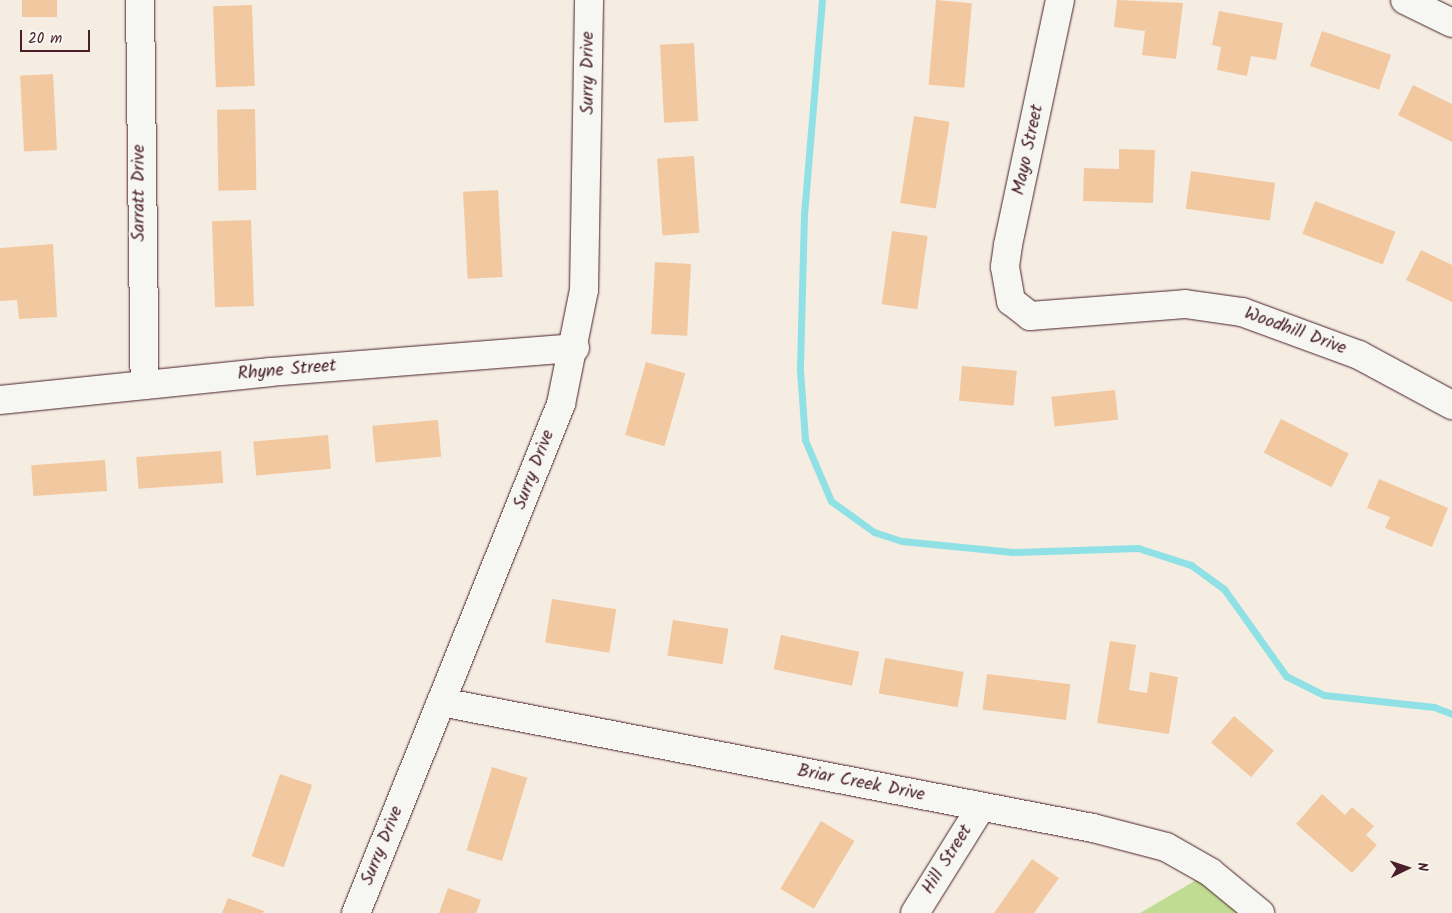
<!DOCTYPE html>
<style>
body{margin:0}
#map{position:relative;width:1452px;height:913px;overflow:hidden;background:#f5ede2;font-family:Kalam,sans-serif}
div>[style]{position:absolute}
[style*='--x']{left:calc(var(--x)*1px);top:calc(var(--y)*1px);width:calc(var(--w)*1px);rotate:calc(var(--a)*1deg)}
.green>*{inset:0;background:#c0dc93}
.stream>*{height:7px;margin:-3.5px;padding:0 3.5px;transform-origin:3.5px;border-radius:3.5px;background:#8fe1e6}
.building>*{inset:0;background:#f2c8a1;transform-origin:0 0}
.roads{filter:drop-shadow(0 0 1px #4a1f2b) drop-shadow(0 0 1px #4a1f2b)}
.minor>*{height:28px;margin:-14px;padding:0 14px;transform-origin:14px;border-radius:14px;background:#f6f6f2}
span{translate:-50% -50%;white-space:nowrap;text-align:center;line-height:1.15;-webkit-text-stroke:4px #f6f6f2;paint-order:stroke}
.street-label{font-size:18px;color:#4a1f2b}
.north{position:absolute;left:1382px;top:843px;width:50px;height:50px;-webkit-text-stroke:4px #f6f6f2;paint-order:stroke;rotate:86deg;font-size:14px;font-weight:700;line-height:20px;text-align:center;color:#4a1f2b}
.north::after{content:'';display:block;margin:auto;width:18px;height:22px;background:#4a1f2b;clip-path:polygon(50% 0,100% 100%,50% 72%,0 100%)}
.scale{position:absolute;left:20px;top:30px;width:70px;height:22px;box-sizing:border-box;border:2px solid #4a1f2b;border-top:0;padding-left:6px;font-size:15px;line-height:18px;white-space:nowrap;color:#4a1f2b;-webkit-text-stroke:4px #f6f6f2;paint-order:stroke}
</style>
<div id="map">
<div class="green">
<div style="clip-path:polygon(1210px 872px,1261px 913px,1140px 913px)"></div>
</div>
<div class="stream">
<div style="--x:822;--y:0;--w:215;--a:94.8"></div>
<div style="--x:804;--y:214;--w:156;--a:91.5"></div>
<div style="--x:800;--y:370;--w:70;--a:85.9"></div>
<div style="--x:805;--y:440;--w:66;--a:66.9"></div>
<div style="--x:831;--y:501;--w:53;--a:35.8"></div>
<div style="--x:874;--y:532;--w:29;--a:18"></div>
<div style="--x:902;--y:541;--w:111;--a:5.7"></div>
<div style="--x:1012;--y:552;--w:126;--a:-1.8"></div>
<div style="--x:1138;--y:548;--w:56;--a:17.8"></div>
<div style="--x:1191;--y:565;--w:41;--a:36"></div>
<div style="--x:1224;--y:589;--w:107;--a:54.5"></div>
<div style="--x:1286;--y:676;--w:42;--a:26.6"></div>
<div style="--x:1324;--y:695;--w:111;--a:6.2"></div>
<div style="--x:1434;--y:707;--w:19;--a:21"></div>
</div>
<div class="building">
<div style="left:22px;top:0;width:35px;height:17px"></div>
<div style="left:936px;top:0;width:36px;height:85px;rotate:5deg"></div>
<div style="clip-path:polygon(1117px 0,1183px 3px,1176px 59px,1142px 55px,1145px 31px,1114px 27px)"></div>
<div style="left:252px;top:5px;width:81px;height:39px;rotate:88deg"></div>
<div style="clip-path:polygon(1219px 11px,1283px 23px,1276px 60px,1251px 56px,1247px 76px,1217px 70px,1221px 47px,1212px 45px)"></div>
<div style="left:1322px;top:31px;width:73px;height:37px;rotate:19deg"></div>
<div style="left:694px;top:43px;width:78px;height:34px;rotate:87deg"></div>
<div style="left:53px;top:74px;width:76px;height:33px;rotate:87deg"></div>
<div style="clip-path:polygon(1413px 85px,1452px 104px,1452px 142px,1398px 115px)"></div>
<div style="left:255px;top:109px;width:81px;height:38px;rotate:89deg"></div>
<div style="left:914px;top:116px;width:36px;height:88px;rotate:9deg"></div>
<div style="clip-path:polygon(1119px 149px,1155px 150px,1153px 203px,1083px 201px,1084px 168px,1119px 169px)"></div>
<div style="left:694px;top:156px;width:77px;height:37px;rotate:86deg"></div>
<div style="left:1191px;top:171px;width:85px;height:38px;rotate:8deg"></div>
<div style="left:498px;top:190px;width:87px;height:35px;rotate:87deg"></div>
<div style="left:1315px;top:201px;width:86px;height:35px;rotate:21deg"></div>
<div style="left:251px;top:220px;width:86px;height:39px;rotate:88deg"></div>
<div style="left:892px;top:231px;width:36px;height:74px;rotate:8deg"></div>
<div style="clip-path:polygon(53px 244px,57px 317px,19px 319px,17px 300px,0 301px,0 248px)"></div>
<div style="clip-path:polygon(1421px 250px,1452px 265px,1452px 302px,1406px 280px)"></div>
<div style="left:655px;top:262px;width:36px;height:72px;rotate:3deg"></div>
<div style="left:646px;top:362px;width:41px;height:76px;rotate:16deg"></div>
<div style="left:962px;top:366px;width:55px;height:35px;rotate:5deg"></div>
<div style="left:1115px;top:390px;width:30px;height:64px;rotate:84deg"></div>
<div style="left:1281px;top:419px;width:76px;height:38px;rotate:27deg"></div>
<div style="left:438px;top:420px;width:37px;height:66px;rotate:85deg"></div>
<div style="left:328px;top:435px;width:34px;height:75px;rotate:85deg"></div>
<div style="left:221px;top:451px;width:32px;height:85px;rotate:86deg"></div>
<div style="left:105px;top:460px;width:31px;height:74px;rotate:86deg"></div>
<div style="clip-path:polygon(1379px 479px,1448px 508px,1432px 547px,1385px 528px,1390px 517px,1367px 508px)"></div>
<div style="left:552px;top:599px;width:65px;height:44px;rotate:9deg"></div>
<div style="left:673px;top:620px;width:56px;height:36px;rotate:9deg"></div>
<div style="left:781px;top:635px;width:80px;height:35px;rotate:12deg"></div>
<div style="clip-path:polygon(1110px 641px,1136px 645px,1129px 690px,1147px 693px,1150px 672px,1178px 677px,1169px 734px,1097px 723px)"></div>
<div style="left:885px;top:658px;width:80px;height:36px;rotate:10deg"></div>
<div style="left:987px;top:674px;width:84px;height:36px;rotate:7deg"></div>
<div style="left:1234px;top:716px;width:53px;height:35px;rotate:41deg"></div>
<div style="left:492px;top:767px;width:37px;height:87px;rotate:17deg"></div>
<div style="left:280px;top:774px;width:34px;height:87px;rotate:19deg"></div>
<div style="clip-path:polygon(1322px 794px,1345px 815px,1352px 807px,1374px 826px,1366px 835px,1377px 845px,1352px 873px,1296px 824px)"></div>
<div style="left:821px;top:821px;width:39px;height:79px;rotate:31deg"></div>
<div style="clip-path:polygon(1032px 859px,1059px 878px,1034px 913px,994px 913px)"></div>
<div style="clip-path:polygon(448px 888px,481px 900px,476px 913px,439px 913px)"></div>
<div style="clip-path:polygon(228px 898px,264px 911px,263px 913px,222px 913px)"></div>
</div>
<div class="roads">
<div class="minor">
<div style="--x:140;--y:0;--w:385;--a:89.3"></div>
<div style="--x:1060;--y:0;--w:250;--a:102"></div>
<div style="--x:1008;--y:245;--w:22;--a:98"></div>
<div style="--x:1005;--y:267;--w:35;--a:80"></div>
<div style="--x:1011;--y:301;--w:24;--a:38"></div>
<div style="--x:1030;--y:316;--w:155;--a:-4.4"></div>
<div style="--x:1185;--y:304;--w:58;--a:8"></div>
<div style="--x:1242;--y:312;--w:125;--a:20.2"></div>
<div style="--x:1359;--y:355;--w:106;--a:28.3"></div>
<div style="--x:1405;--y:0;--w:52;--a:26.1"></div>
<div style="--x:0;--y:400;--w:271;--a:-5.9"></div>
<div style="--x:270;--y:372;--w:306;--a:-4.5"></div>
<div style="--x:441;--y:702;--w:664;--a:10.94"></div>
<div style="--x:1093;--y:828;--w:75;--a:14.6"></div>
<div style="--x:1166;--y:847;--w:51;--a:29.6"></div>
<div style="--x:1210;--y:872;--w:65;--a:39.4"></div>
<div style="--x:356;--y:913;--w:549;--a:-68.06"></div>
<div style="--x:561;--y:404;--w:116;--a:-78.6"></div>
<div style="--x:584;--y:290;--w:290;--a:-89"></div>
<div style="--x:915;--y:913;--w:125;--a:-58.1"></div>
</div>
</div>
<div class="street-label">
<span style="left:589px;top:73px;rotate:-90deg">Surry Drive</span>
<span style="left:1029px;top:150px;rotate:-78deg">Mayo Street</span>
<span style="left:140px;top:193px;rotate:-90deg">Sarratt Drive</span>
<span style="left:1295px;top:332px;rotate:20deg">Woodhill Drive</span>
<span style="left:287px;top:371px;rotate:-5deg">Rhyne Street</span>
<span style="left:535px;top:470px;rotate:-69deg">Surry Drive</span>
<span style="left:861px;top:784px;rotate:11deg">Briar Creek Drive</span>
<span style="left:383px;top:846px;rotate:-68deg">Surry Drive</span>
<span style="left:948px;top:860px;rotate:-58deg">Hill Street</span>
</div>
<div class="north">N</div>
<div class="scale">20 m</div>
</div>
